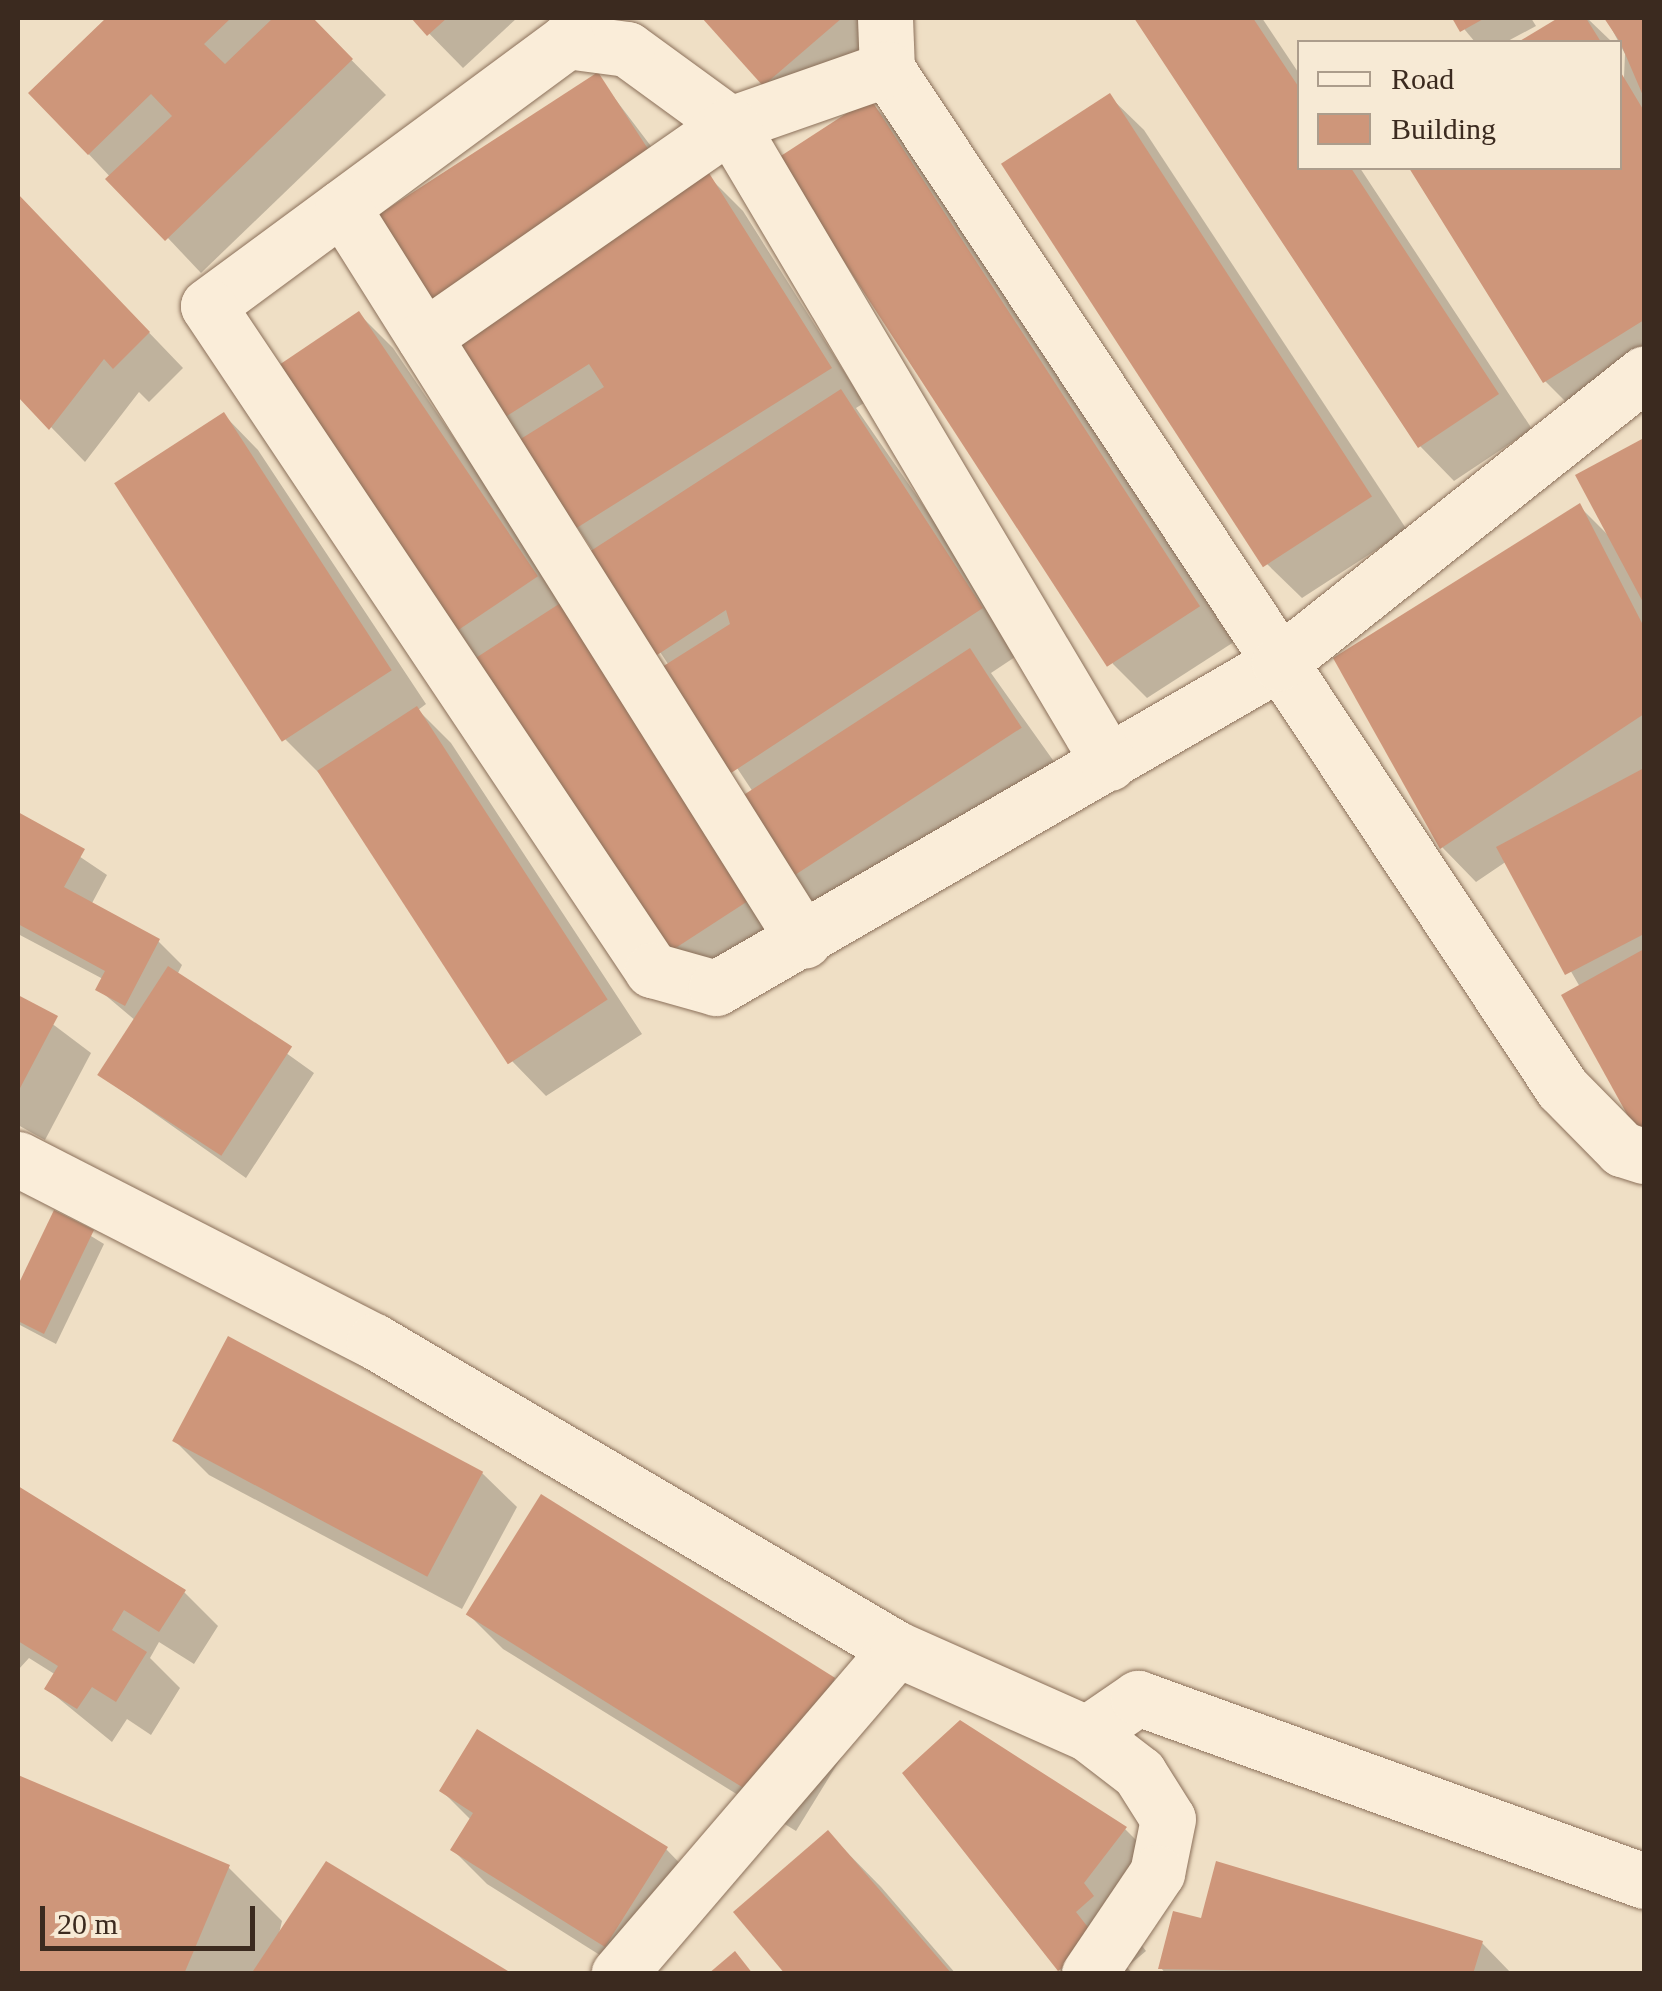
<!DOCTYPE html>
<style>
body{margin:0}
#map{position:relative;width:1662px;height:1991px;overflow:hidden;background:#efdfc5;font-family:"Times New Roman",serif}
div>[style]{position:absolute}
[style*='--x']{left:calc(var(--x)*1px);top:calc(var(--y)*1px);width:calc(var(--w)*1px);rotate:calc(var(--a)*1deg)}
.shadow>*{inset:0;background:#0003}
.building>*{inset:0;background:#ce967a;transform-origin:0 0}
.roads{filter:drop-shadow(0 0 2px #8b705a) drop-shadow(0 0 2px #8b705a)}
.street>*{height:55px;margin:-27.5px;padding:0 27.5px;transform-origin:27.5px;border-radius:27.5px;background:#faedd9}
span{translate:-50% -50%;white-space:nowrap;text-align:center;line-height:1.15;-webkit-text-stroke:9px #f7ead5;paint-order:stroke}
.frame{position:absolute;inset:0;border:20px solid #3b2a1f;pointer-events:none}
.legend{position:absolute;left:1297px;top:40px;width:325px;height:130px;box-sizing:border-box;background:#f7ead5;border:2px solid #ac9d8c;margin:0;padding:12px 18px;list-style:none;font-size:30px;color:#3b2a1f}
.legend li{display:flex;align-items:center;gap:20px;height:50px}
.legend b{width:50px;border:2px solid #ac9d8c}
.scale{position:absolute;left:40px;top:1906px;width:215px;height:45px;box-sizing:border-box;border:5px solid #3b2a1f;border-top:0;padding-left:12px;font-size:30px;line-height:35px;white-space:nowrap;color:#3b2a1f;-webkit-text-stroke:8px #f7ead5;paint-order:stroke}
</style>
<div id="map">
<div class="shadow">
<div style="clip-path:polygon(110px 18px,310px 18px,386px 95px,201px 273px,31px 93px)"></div>
<div style="clip-path:polygon(414px 18px,517px 18px,463px 68px)"></div>
<div style="clip-path:polygon(705px 18px,857px 18px,882px 47px,765px 85px)"></div>
<div style="clip-path:polygon(1137px 18px,1262px 18px,1300px 75px,1300px 168px,1360px 168px,1532px 429px,1454px 481px,1420px 446px)"></div>
<div style="clip-path:polygon(1455px 18px,1531px 18px,1536px 26px,1506px 42px,1475px 42px)"></div>
<div style="clip-path:polygon(1562px 18px,1587px 18px,1612px 42px,1522px 42px)"></div>
<div style="clip-path:polygon(1606px 18px,1644px 18px,1644px 389px,1588px 424px,1545px 381px,1411px 168px,1620px 168px,1625px 54px)"></div>
<div style="clip-path:polygon(597px 75px,685px 191px,709px 177px,743px 211px,864px 403px,856px 408px,1024px 651px,991px 673px,1055px 763px,814px 920px,753px 792px,504px 417px)"></div>
<div style="clip-path:polygon(1109px 96px,1144px 130px,1407px 530px,1302px 598px,1267px 564px,1004px 164px)"></div>
<div style="clip-path:polygon(870px 102px,904px 136px,1237px 640px,1147px 698px,1113px 664px)"></div>
<div style="clip-path:polygon(18px 196px,183px 368px,149px 402px,139px 392px,85px 462px,18px 393px)"></div>
<div style="clip-path:polygon(359px 314px,393px 348px,788px 931px,698px 989px,453px 632px)"></div>
<div style="clip-path:polygon(224px 415px,258px 450px,426px 704px,418px 710px,451px 743px,642px 1034px,546px 1096px,512px 1061px,320px 774px,285px 739px)"></div>
<div style="clip-path:polygon(1641px 442px,1644px 445px,1644px 1140px,1580px 987px,1507px 861px,1476px 882px,1442px 847px,1579px 506px,1609px 536px)"></div>
<div style="clip-path:polygon(18px 815px,107px 875px,91px 905px,158px 941px,182px 965px,177px 975px,314px 1073px,246px 1178px,100px 1075px,136px 1021px,98px 989px,103px 979px,18px 934px)"></div>
<div style="clip-path:polygon(18px 998px,91px 1053px,45px 1140px,18px 1125px)"></div>
<div style="clip-path:polygon(55px 1214px,104px 1244px,56px 1344px,18px 1324px,18px 1291px)"></div>
<div style="clip-path:polygon(175px 1441px,482px 1473px,517px 1507px,462px 1609px,209px 1475px)"></div>
<div style="clip-path:polygon(18px 1488px,184px 1592px,218px 1626px,194px 1664px,159px 1642px,150px 1658px,180px 1688px,151px 1735px,127px 1719px,112px 1742px,47px 1689px,56px 1675px,29px 1658px,18px 1670px)"></div>
<div style="clip-path:polygon(469px 1615px,834px 1680px,868px 1714px,796px 1831px,503px 1649px)"></div>
<div style="clip-path:polygon(905px 1774px,1125px 1829px,1179px 1883px,1136px 1938px,1146px 1951px,1127px 1967px,1133px 1974px,1064px 1974px)"></div>
<div style="clip-path:polygon(18px 1778px,228px 1867px,282px 1921px,278px 1938px,508px 1974px,18px 1974px)"></div>
<div style="clip-path:polygon(442px 1791px,666px 1849px,700px 1884px,630px 1974px,487px 1884px,453px 1850px,471px 1820px)"></div>
<div style="clip-path:polygon(828px 1833px,881px 1887px,956px 1974px,789px 1974px)"></div>
<div style="clip-path:polygon(1203px 1921px,1482px 1943px,1512px 1974px,1166px 1974px,1161px 1968px)"></div>
</div>
<div class="building">
<div style="clip-path:polygon(106px 18px,231px 18px,204px 44px,225px 64px,273px 18px,313px 18px,353px 59px,165px 241px,105px 179px,172px 116px,151px 94px,88px 155px,28px 93px)"></div>
<div style="clip-path:polygon(411px 18px,447px 18px,427px 36px)"></div>
<div style="clip-path:polygon(702px 18px,842px 18px,763px 86px)"></div>
<div style="clip-path:polygon(1134px 18px,1253px 18px,1300px 89px,1300px 168px,1351px 168px,1499px 394px,1418px 448px)"></div>
<div style="clip-path:polygon(1452px 18px,1485px 18px,1460px 32px)"></div>
<div style="clip-path:polygon(1558px 18px,1586px 18px,1601px 42px,1518px 42px)"></div>
<div style="clip-path:polygon(1604px 18px,1644px 18px,1644px 98px,1620px 42px)"></div>
<div style="clip-path:polygon(1620px 71px,1644px 111px,1644px 320px,1543px 383px,1409px 168px,1620px 168px)"></div>
<div style="left:598px;top:72px;width:104px;height:278px;rotate:57deg"></div>
<div style="left:1110px;top:93px;width:481px;height:130px;rotate:57deg"></div>
<div style="left:870px;top:98px;width:606px;height:111px;rotate:57deg"></div>
<div style="clip-path:polygon(709px 173px,832px 368px,567px 534px,511px 445px,604px 387px,589px 364px,502px 419px,450px 336px)"></div>
<div style="clip-path:polygon(18px 194px,150px 332px,113px 369px,104px 359px,49px 430px,18px 397px)"></div>
<div style="left:359px;top:311px;width:320px;height:101px;rotate:56deg"></div>
<div style="clip-path:polygon(841px 389px,983px 608px,731px 773px,662px 667px,730px 624px,726px 610px,654px 657px,586px 554px)"></div>
<div style="left:224px;top:412px;width:308px;height:131px;rotate:57deg"></div>
<div style="clip-path:polygon(1642px 439px,1644px 442px,1644px 604px,1575px 475px)"></div>
<div style="clip-path:polygon(1580px 503px,1644px 627px,1644px 714px,1440px 849px,1333px 658px)"></div>
<div style="left:562px;top:602px;width:352px;height:112px;rotate:57deg"></div>
<div style="left:970px;top:648px;width:95px;height:292px;rotate:57deg"></div>
<div style="left:417px;top:706px;width:350px;height:119px;rotate:57deg"></div>
<div style="clip-path:polygon(1644px 768px,1644px 934px,1565px 975px,1496px 847px)"></div>
<div style="clip-path:polygon(18px 812px,85px 849px,64px 887px,160px 939px,125px 1006px,95px 990px,105px 971px,18px 924px)"></div>
<div style="clip-path:polygon(1644px 949px,1644px 1145px,1561px 995px)"></div>
<div style="left:168px;top:966px;width:148px;height:130px;rotate:33deg"></div>
<div style="clip-path:polygon(18px 995px,58px 1016px,18px 1092px)"></div>
<div style="clip-path:polygon(54px 1210px,94px 1230px,44px 1334px,18px 1321px,18px 1285px)"></div>
<div style="left:228px;top:1336px;width:289px;height:119px;rotate:28deg"></div>
<div style="clip-path:polygon(18px 1486px,186px 1590px,159px 1632px,124px 1610px,112px 1630px,147px 1652px,116px 1702px,92px 1687px,77px 1709px,44px 1689px,58px 1666px,18px 1641px)"></div>
<div style="left:541px;top:1494px;width:347px;height:142px;rotate:32deg"></div>
<div style="clip-path:polygon(960px 1720px,1127px 1827px,1084px 1883px,1094px 1896px,1076px 1912px,1098px 1940px,1058px 1971px,902px 1773px)"></div>
<div style="clip-path:polygon(477px 1729px,668px 1847px,605px 1947px,450px 1850px,473px 1813px,439px 1791px)"></div>
<div style="clip-path:polygon(18px 1775px,230px 1865px,184px 1974px,18px 1974px)"></div>
<div style="clip-path:polygon(828px 1830px,952px 1974px,785px 1974px,733px 1912px)"></div>
<div style="clip-path:polygon(326px 1861px,513px 1974px,251px 1974px)"></div>
<div style="clip-path:polygon(1216px 1861px,1483px 1941px,1473px 1974px,1158px 1969px,1173px 1911px,1201px 1918px)"></div>
<div style="clip-path:polygon(735px 1951px,753px 1974px,708px 1974px)"></div>
</div>
<div class="roads">
<div class="street">
<div style="--x:885;--y:18;--w:51;--a:87.8"></div>
<div style="--x:887;--y:69;--w:1222;--a:56.48"></div>
<div style="--x:1562;--y:1088;--w:86;--a:45.5"></div>
<div style="--x:1622;--y:1149;--w:23;--a:18"></div>
<div style="--x:887;--y:69;--w:166;--a:160.7"></div>
<div style="--x:730;--y:124;--w:127;--a:-143.9"></div>
<div style="--x:627;--y:49;--w:61;--a:-172.4"></div>
<div style="--x:567;--y:41;--w:446;--a:143.6"></div>
<div style="--x:208;--y:306;--w:799;--a:56.23"></div>
<div style="--x:652;--y:970;--w:66;--a:15.7"></div>
<div style="--x:716;--y:988;--w:650;--a:-30"></div>
<div style="--x:1279;--y:663;--w:466;--a:-38.4"></div>
<div style="--x:342;--y:207;--w:867;--a:57.81"></div>
<div style="--x:424;--y:337;--w:373;--a:-34.8"></div>
<div style="--x:730;--y:124;--w:743;--a:59.33"></div>
<div style="--x:18;--y:1159;--w:400;--a:27.1"></div>
<div style="--x:374;--y:1341;--w:607;--a:30.49"></div>
<div style="--x:897;--y:1649;--w:428;--a:130.6"></div>
<div style="--x:897;--y:1649;--w:208;--a:23.9"></div>
<div style="--x:1087;--y:1733;--w:66;--a:37.6"></div>
<div style="--x:1139;--y:1773;--w:54;--a:57.8"></div>
<div style="--x:1168;--y:1819;--w:55;--a:101.5"></div>
<div style="--x:1157;--y:1873;--w:122;--a:124"></div>
<div style="--x:1087;--y:1733;--w:62;--a:-34.5"></div>
<div style="--x:1138;--y:1698;--w:538;--a:19.88"></div>
</div>
</div>
<div class="frame"></div>
<ul class="legend">
<li><b style="height:12px;background:#faedd9"></b>Road</li>
<li><b style="height:28px;background:#ce967a"></b>Building</li>
</ul>
<div class="scale">20 m</div>
</div>
